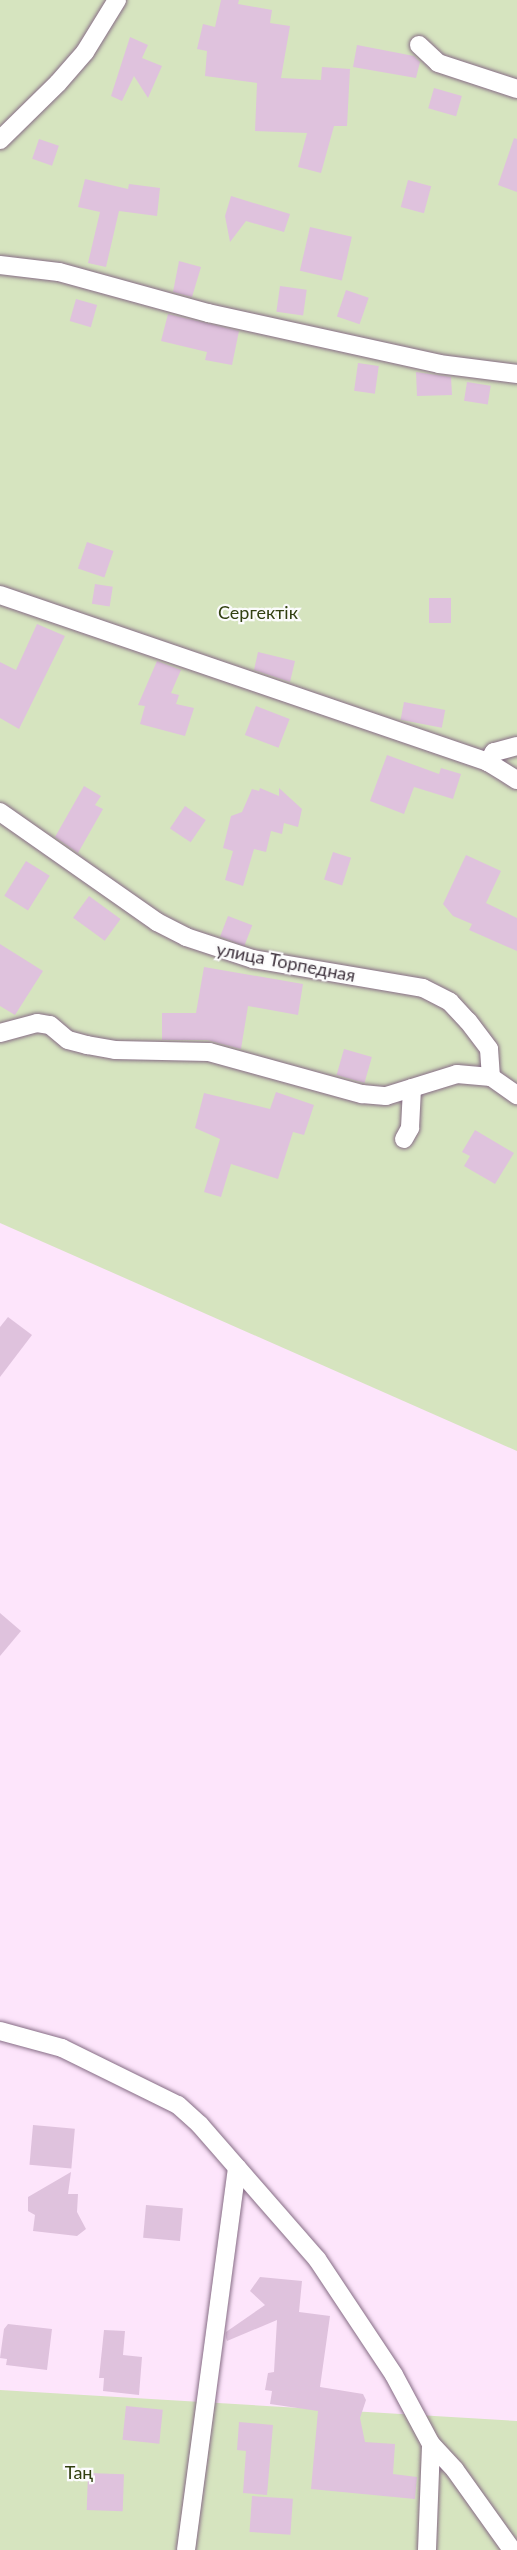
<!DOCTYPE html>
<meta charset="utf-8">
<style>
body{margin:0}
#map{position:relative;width:517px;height:2550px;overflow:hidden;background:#fde5fb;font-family:Lato,sans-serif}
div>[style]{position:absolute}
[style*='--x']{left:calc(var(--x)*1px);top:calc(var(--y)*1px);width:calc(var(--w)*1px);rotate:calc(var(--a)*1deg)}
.green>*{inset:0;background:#d6e4bf}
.building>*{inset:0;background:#dfc2dd;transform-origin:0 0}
.roads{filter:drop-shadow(0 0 2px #866c85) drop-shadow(0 0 2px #866c85)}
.minor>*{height:18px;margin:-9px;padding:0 9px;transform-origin:9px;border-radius:9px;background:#fff}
span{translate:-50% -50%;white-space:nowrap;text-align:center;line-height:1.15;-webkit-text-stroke:4.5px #fbfbfb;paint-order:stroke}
.park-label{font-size:18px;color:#314010}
.street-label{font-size:18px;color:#3f333e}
</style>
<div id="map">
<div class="green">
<div style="clip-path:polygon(0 0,517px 0,517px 1451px,0 1223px)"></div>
<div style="clip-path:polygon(0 2390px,517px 2421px,517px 2550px,0 2550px)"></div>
</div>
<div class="building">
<div style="clip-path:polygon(221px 0,239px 0,238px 4px,272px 10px,270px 23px,290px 26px,281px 78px,321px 80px,322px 67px,350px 69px,347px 126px,334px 126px,321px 173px,298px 167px,307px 133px,255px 131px,257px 83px,205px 76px,207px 51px,197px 49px,203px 24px,215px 27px)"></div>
<div style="clip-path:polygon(130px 37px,148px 45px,142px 58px,162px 66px,148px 98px,134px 76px,122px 101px,111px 96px)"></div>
<div style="clip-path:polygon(357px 45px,414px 56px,420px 62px,416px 78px,353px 67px)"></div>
<div style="left:434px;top:88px;width:29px;height:21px;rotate:16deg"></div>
<div style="clip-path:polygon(514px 138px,517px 139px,517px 192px,498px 185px)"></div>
<div style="left:39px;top:139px;width:21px;height:21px;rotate:19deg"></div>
<div style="clip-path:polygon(85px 179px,128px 189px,129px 184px,160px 188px,157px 216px,119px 211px,106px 267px,88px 263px,100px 212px,78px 207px)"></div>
<div style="left:408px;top:180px;width:24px;height:28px;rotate:15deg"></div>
<div style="clip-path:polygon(231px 196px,290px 214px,284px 232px,246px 221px,230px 242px,225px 216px)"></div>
<div style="left:310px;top:227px;width:43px;height:45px;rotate:13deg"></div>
<div style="clip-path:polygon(179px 261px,201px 267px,192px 297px,173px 292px)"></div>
<div style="left:280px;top:286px;width:27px;height:26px;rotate:8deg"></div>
<div style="left:346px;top:290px;width:24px;height:28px;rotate:19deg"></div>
<div style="left:76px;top:299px;width:22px;height:23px;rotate:16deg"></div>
<div style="clip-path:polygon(168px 314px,239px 331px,232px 365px,205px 360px,207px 352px,161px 341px)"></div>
<div style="left:358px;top:363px;width:21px;height:28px;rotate:8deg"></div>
<div style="clip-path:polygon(416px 372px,451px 377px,452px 395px,417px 396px)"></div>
<div style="left:467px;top:382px;width:24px;height:19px;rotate:9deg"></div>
<div style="left:87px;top:542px;width:28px;height:28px;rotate:19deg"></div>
<div style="left:95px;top:584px;width:18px;height:20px;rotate:9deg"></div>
<div style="left:429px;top:598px;width:22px;height:25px"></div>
<div style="clip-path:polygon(37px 624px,65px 636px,19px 729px,0 718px,0 662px,16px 670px)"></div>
<div style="clip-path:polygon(258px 652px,295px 661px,290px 682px,254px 670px)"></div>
<div style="clip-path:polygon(157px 661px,181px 670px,171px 693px,179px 695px,176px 704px,194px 708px,185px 736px,140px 724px,145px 706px,138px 705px)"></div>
<div style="left:404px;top:702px;width:42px;height:18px;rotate:11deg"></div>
<div style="left:256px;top:706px;width:36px;height:31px;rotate:21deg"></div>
<div style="clip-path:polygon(387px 755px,439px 774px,441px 768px,461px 774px,453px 799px,414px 787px,404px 814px,370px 801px)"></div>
<div style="clip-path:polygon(84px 786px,101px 796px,95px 805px,103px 809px,78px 853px,55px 837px)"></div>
<div style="clip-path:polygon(260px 788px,279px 796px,279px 788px,302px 809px,298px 827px,284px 823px,282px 834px,271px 831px,266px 852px,254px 849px,243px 886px,225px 880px,233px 851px,223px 848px,231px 816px,242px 812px,252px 789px,259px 791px)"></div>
<div style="left:185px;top:806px;width:25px;height:27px;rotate:34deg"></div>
<div style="left:333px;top:852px;width:19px;height:29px;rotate:18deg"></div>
<div style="clip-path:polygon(466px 855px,501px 871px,486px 903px,517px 918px,517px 951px,469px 930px,472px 924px,453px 916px,443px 904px)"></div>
<div style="left:26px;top:861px;width:28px;height:41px;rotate:32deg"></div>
<div style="left:89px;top:896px;width:39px;height:27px;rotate:36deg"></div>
<div style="left:228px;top:916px;width:26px;height:22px;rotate:21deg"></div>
<div style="clip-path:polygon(0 944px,43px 971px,15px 1015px,0 1006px)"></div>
<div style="clip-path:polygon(204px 967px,303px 984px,298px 1015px,248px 1006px,241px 1049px,207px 1040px,162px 1040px,162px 1013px,196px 1013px)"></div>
<div style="left:344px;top:1049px;width:29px;height:27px;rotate:16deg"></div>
<div style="clip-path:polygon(276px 1092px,314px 1105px,304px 1135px,293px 1132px,278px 1179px,231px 1164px,221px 1197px,204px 1192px,220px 1139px,195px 1128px,204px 1093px,270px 1109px)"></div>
<div style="clip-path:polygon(475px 1130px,514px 1153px,495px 1184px,464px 1166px,470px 1156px,462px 1152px)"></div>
<div style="clip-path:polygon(8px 1317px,32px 1335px,0 1377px,0 1327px)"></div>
<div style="clip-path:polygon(0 1613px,21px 1631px,0 1656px)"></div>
<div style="left:33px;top:2125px;width:42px;height:40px;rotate:5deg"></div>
<div style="clip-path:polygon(71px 2172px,68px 2194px,78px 2194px,77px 2212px,86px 2229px,77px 2236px,33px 2231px,35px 2215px,28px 2211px,28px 2197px)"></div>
<div style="left:146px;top:2205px;width:37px;height:33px;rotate:5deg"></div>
<div style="clip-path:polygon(260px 2277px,302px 2281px,299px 2312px,330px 2316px,320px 2387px,363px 2394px,366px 2400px,360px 2418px,365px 2442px,395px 2444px,393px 2474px,417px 2477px,415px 2499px,311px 2489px,318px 2411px,270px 2404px,272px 2391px,265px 2390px,268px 2373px,274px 2372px,277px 2320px,227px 2341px,226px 2338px,226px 2332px,265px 2305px,250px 2291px)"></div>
<div style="clip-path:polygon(8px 2324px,52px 2329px,47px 2370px,6px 2365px,7px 2359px,0 2358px,4px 2329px)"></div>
<div style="clip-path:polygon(104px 2330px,125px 2331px,123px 2355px,142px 2357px,139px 2395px,103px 2391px,104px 2378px,99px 2378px)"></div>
<div style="left:126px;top:2406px;width:37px;height:34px;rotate:6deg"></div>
<div style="clip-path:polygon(239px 2422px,273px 2425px,267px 2495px,243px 2493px,246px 2451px,237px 2450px)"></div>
<div style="left:88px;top:2473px;width:36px;height:37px;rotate:2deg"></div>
<div style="left:252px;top:2496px;width:41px;height:36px;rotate:4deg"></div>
</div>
<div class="roads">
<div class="minor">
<div style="--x:419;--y:45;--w:26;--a:43"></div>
<div style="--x:438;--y:63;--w:83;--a:18.2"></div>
<div style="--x:0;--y:140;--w:81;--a:-44.5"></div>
<div style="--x:58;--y:83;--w:41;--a:-48.9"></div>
<div style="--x:85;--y:52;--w:61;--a:-58.4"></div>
<div style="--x:0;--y:265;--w:59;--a:6.8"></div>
<div style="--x:59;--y:272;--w:155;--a:15.4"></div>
<div style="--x:208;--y:313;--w:237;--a:12.4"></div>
<div style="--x:439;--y:364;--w:79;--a:7.3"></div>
<div style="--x:0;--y:595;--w:516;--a:18.89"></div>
<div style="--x:517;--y:746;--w:24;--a:165"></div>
<div style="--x:494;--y:752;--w:12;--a:121"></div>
<div style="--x:488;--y:762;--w:34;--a:32"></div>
<div style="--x:0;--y:812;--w:192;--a:35"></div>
<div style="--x:157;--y:922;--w:33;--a:27"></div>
<div style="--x:186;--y:937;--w:71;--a:18.2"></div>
<div style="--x:253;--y:959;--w:172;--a:9.7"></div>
<div style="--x:423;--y:988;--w:30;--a:27"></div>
<div style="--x:450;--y:1002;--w:26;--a:47"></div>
<div style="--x:468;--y:1021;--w:35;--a:53"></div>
<div style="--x:489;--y:1049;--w:28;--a:86"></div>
<div style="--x:491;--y:1077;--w:32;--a:35"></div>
<div style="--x:0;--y:1033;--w:38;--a:-15"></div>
<div style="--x:37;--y:1023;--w:13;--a:9"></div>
<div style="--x:50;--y:1025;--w:23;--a:40"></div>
<div style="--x:68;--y:1040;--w:20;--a:15"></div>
<div style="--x:87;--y:1045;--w:28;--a:10"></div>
<div style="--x:115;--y:1050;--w:94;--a:1.2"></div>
<div style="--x:209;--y:1052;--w:159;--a:15.4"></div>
<div style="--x:362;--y:1094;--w:24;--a:5"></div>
<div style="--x:386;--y:1096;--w:74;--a:-17.2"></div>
<div style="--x:457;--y:1074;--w:34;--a:5"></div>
<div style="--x:404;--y:1139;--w:13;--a:-61"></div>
<div style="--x:410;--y:1128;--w:40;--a:-87.1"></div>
<div style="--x:0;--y:2031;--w:64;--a:15.3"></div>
<div style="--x:62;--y:2048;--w:129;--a:26.2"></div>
<div style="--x:178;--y:2105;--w:30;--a:42"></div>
<div style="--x:200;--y:2125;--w:178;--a:48.9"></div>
<div style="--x:317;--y:2259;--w:139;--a:56.4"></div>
<div style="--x:394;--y:2375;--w:78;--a:61.8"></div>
<div style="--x:431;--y:2444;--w:35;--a:47"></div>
<div style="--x:455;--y:2470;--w:98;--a:54.5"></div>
<div style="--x:186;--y:2550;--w:386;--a:-82.4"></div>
<div style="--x:427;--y:2550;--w:106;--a:-87.8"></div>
</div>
</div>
<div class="park-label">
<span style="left:258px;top:612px">Сергектік</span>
<span style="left:79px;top:2472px">Таң</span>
</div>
<div class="street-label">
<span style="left:286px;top:962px;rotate:11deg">улица Торпедная</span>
</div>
</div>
